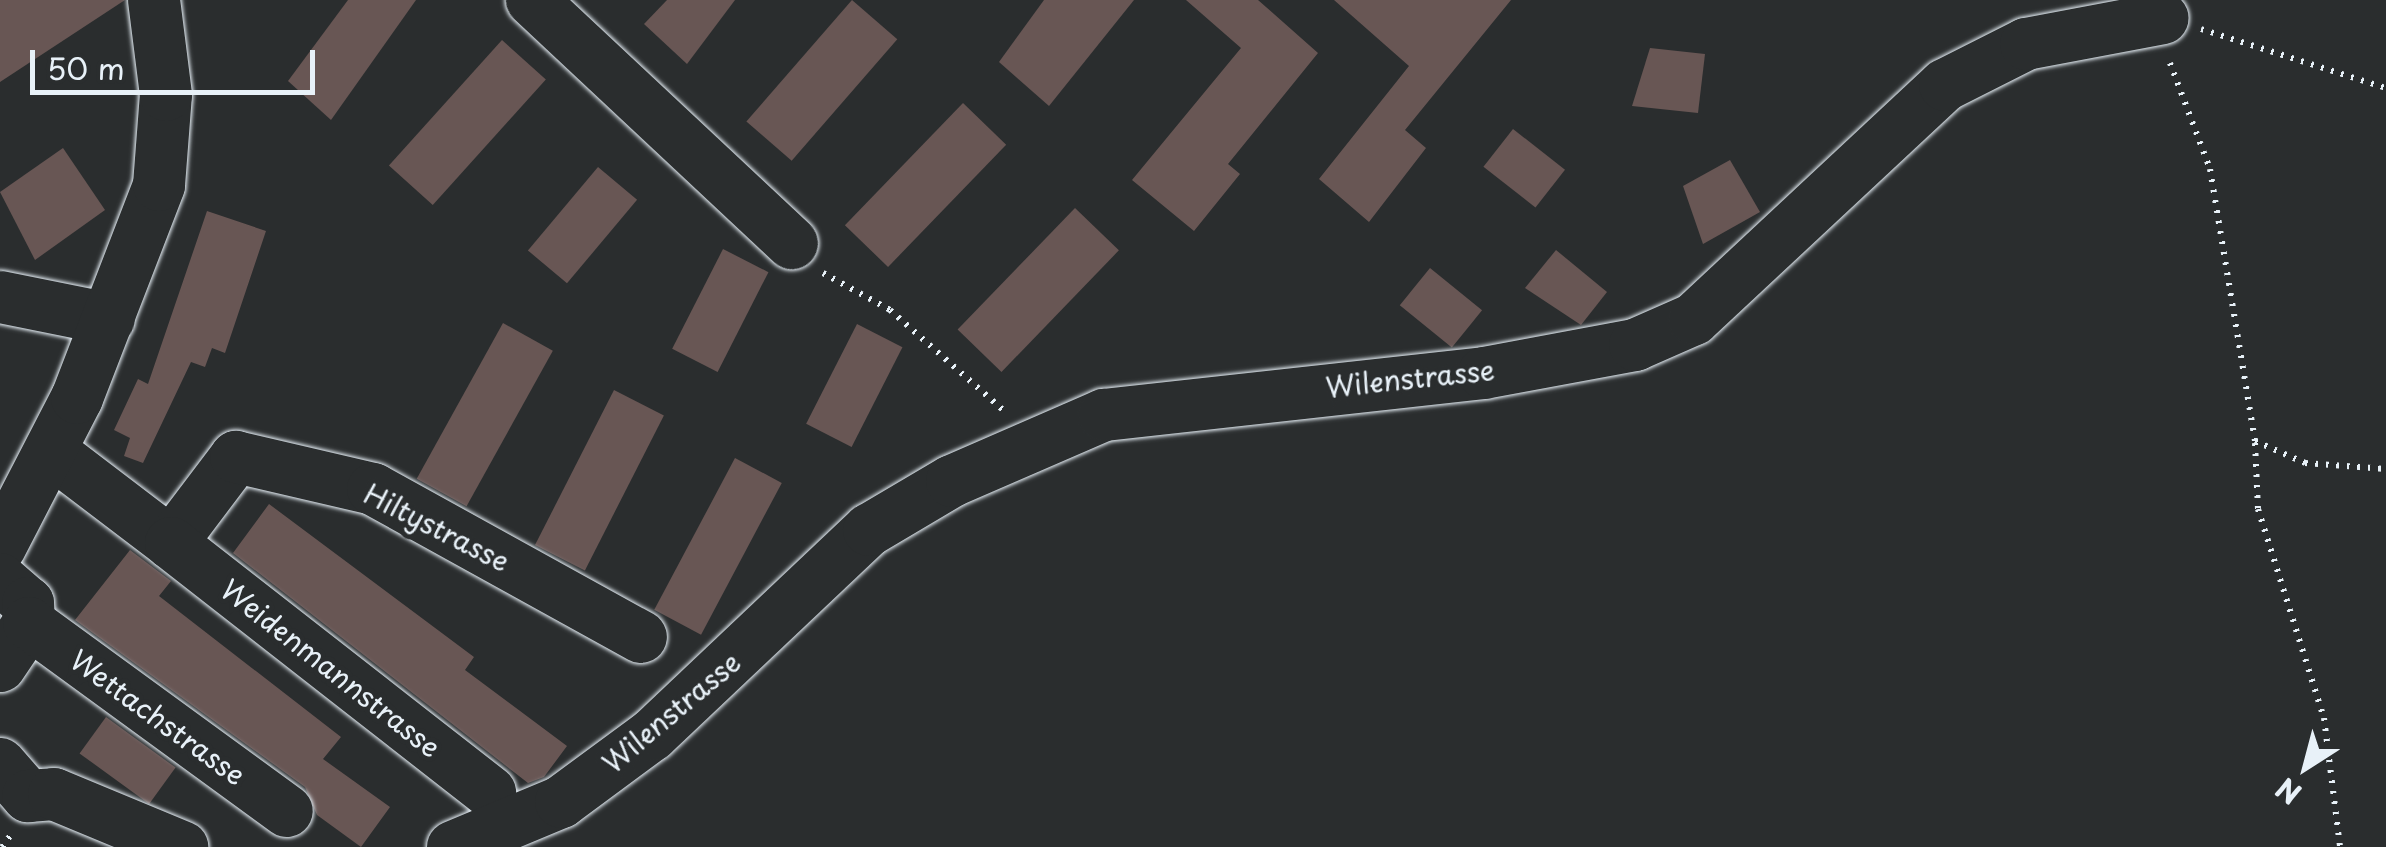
<!DOCTYPE html>
<style>
body{margin:0}
#map{position:relative;width:2386px;height:847px;overflow:hidden;background:#2a2d2e;font-family:"Playpen Sans",sans-serif}
div>[style]{position:absolute}
[style*='--x']{left:calc(var(--x)*1px);top:calc(var(--y)*1px);width:calc(var(--w)*1px);rotate:calc(var(--a)*1deg)}
.building>*{inset:0;background:#685654;transform-origin:0 0}
.path>*{height:6px;margin-top:-3px;transform-origin:0;background:repeating-linear-gradient(90deg,#e8f1f8 0 2.5px,transparent 0 10.5px)}
.roads{filter:drop-shadow(0 0 2px #e8f1f8) drop-shadow(0 0 2px #e8f1f8)}
.minor>*{height:52px;margin:-26px;padding:0 26px;transform-origin:26px;border-radius:26px;background:#2a2d2e}
span{translate:-50% -50%;white-space:nowrap;text-align:center;line-height:1.15;-webkit-text-stroke:10px #2a2d2e;paint-order:stroke}
.street-label{font-size:28px;color:#e8f1f8}
.north{position:absolute;left:2256px;top:717px;width:100px;height:100px;-webkit-text-stroke:8px #2a2d2e;paint-order:stroke;rotate:216deg;font-size:28px;font-weight:700;line-height:40px;text-align:center;color:#e8f1f8}
.north::after{content:'';display:block;margin:auto;width:35px;height:45px;background:#e8f1f8;clip-path:polygon(50% 0,100% 100%,50% 72%,0 100%)}
.scale{position:absolute;left:30px;top:50px;width:285px;height:45px;box-sizing:border-box;border:5px solid #e8f1f8;border-top:0;padding-left:12px;font-size:30px;line-height:35px;white-space:nowrap;color:#e8f1f8;-webkit-text-stroke:8px #2a2d2e;paint-order:stroke}
</style>
<div id="map">
<div class="building">
<div style="clip-path:polygon(0 0,125px 0,0 82px)"></div>
<div style="clip-path:polygon(348px 0,416px 0,331px 120px,288px 81px)"></div>
<div style="clip-path:polygon(667px 0,735px 0,687px 64px,644px 24px)"></div>
<div style="left:852px;top:0;width:60px;height:161px;rotate:41deg"></div>
<div style="clip-path:polygon(1044px 0,1134px 0,1049px 106px,999px 62px)"></div>
<div style="clip-path:polygon(1186px 0,1258px 0,1318px 53px,1228px 164px,1240px 174px,1194px 231px,1132px 180px,1241px 48px)"></div>
<div style="clip-path:polygon(1334px 0,1511px 0,1405px 130px,1426px 148px,1369px 222px,1319px 179px,1409px 66px)"></div>
<div style="left:502px;top:40px;width:59px;height:169px;rotate:42deg"></div>
<div style="clip-path:polygon(1650px 48px,1705px 54px,1698px 113px,1632px 106px)"></div>
<div style="left:963px;top:103px;width:60px;height:170px;rotate:44deg"></div>
<div style="left:1513px;top:129px;width:66px;height:48px;rotate:38deg"></div>
<div style="clip-path:polygon(63px 148px,105px 210px,35px 260px,0 192px)"></div>
<div style="clip-path:polygon(1730px 160px,1760px 212px,1703px 244px,1683px 186px)"></div>
<div style="left:598px;top:167px;width:51px;height:109px;rotate:40deg"></div>
<div style="left:1075px;top:208px;width:61px;height:169px;rotate:44deg"></div>
<div style="clip-path:polygon(207px 211px,266px 231px,225px 353px,212px 348px,205px 367px,191px 362px,143px 463px,124px 456px,130px 438px,114px 430px,138px 379px,148px 384px)"></div>
<div style="left:723px;top:249px;width:51px;height:112px;rotate:27deg"></div>
<div style="clip-path:polygon(1556px 250px,1607px 292px,1581px 325px,1525px 288px)"></div>
<div style="left:1430px;top:268px;width:67px;height:48px;rotate:39deg"></div>
<div style="left:503px;top:323px;width:57px;height:178px;rotate:29deg"></div>
<div style="left:857px;top:324px;width:51px;height:112px;rotate:27deg"></div>
<div style="left:614px;top:390px;width:56px;height:174px;rotate:27deg"></div>
<div style="left:735px;top:458px;width:53px;height:172px;rotate:28deg"></div>
<div style="clip-path:polygon(269px 504px,474px 657px,465px 670px,567px 746px,544px 777px,528px 783px,233px 553px)"></div>
<div style="clip-path:polygon(130px 550px,171px 581px,159px 596px,341px 737px,323px 759px,390px 807px,361px 847px,317px 815px,305px 787px,75px 620px)"></div>
<div style="left:106px;top:717px;width:86px;height:45px;rotate:36deg"></div>
</div>
<div class="path">
<div style="--x:2201;--y:29;--w:194;--a:17.7"></div>
<div style="--x:2170;--y:63;--w:113;--a:69.3"></div>
<div style="--x:2210;--y:169;--w:276;--a:80.6"></div>
<div style="--x:2255;--y:441;--w:55;--a:23.7"></div>
<div style="--x:2305;--y:463;--w:81;--a:4.2"></div>
<div style="--x:823;--y:273;--w:77;--a:28.9"></div>
<div style="--x:890;--y:310;--w:151;--a:41.5"></div>
<div style="--x:2255;--y:443;--w:66;--a:87.4"></div>
<div style="--x:2258;--y:509;--w:219;--a:72.5"></div>
<div style="--x:2324;--y:718;--w:130;--a:82.9"></div>
<div style="--x:2;--y:847;--w:17;--a:-54"></div>
</div>
<div class="roads">
<div class="minor">
<div style="--x:532;--y:0;--w:356;--a:43.1"></div>
<div style="--x:0;--y:297;--w:111;--a:11.4"></div>
<div style="--x:53;--y:453;--w:148;--a:37.3"></div>
<div style="--x:171;--y:543;--w:108;--a:-52.9"></div>
<div style="--x:236;--y:457;--w:141;--a:13.1"></div>
<div style="--x:373;--y:489;--w:306;--a:28.9"></div>
<div style="--x:171;--y:543;--w:405;--a:38"></div>
<div style="--x:0;--y:547;--w:168;--a:-62.7"></div>
<div style="--x:77;--y:398;--w:228;--a:-68.9"></div>
<div style="--x:159;--y:185;--w:90;--a:-85.6"></div>
<div style="--x:166;--y:95;--w:96;--a:-97.2"></div>
<div style="--x:0;--y:579;--w:37;--a:41"></div>
<div style="--x:28;--y:603;--w:20;--a:87"></div>
<div style="--x:29;--y:623;--w:52;--a:124"></div>
<div style="--x:29;--y:623;--w:319;--a:36.1"></div>
<div style="--x:0;--y:764;--w:43;--a:48.8"></div>
<div style="--x:28;--y:796;--w:26;--a:-4"></div>
<div style="--x:54;--y:794;--w:139;--a:22.5"></div>
<div style="--x:453;--y:847;--w:117;--a:-22.6"></div>
<div style="--x:561;--y:802;--w:113;--a:-36.4"></div>
<div style="--x:652;--y:735;--w:299;--a:-43.4"></div>
<div style="--x:869;--y:530;--w:96;--a:-30.6"></div>
<div style="--x:952;--y:481;--w:166;--a:-23.5"></div>
<div style="--x:1104;--y:415;--w:382;--a:-6.3"></div>
<div style="--x:1484;--y:373;--w:154;--a:-10.5"></div>
<div style="--x:1635;--y:345;--w:64;--a:-23.8"></div>
<div style="--x:1694;--y:319;--w:343;--a:-43"></div>
<div style="--x:1945;--y:85;--w:91;--a:-26.8"></div>
<div style="--x:2026;--y:44;--w:139;--a:-10.7"></div>
</div>
</div>
<div class="street-label">
<span style="left:1410px;top:378px;rotate:-6deg">Wilenstrasse</span>
<span style="left:437px;top:527px;rotate:27deg">Hiltystrasse</span>
<span style="left:331px;top:668px;rotate:38deg">Weidenmannstrasse</span>
<span style="left:671px;top:712px;rotate:-40deg">Wilenstrasse</span>
<span style="left:158px;top:717px;rotate:36deg">Wettachstrasse</span>
</div>
<div class="north">N</div>
<div class="scale">50 m</div>
</div>
